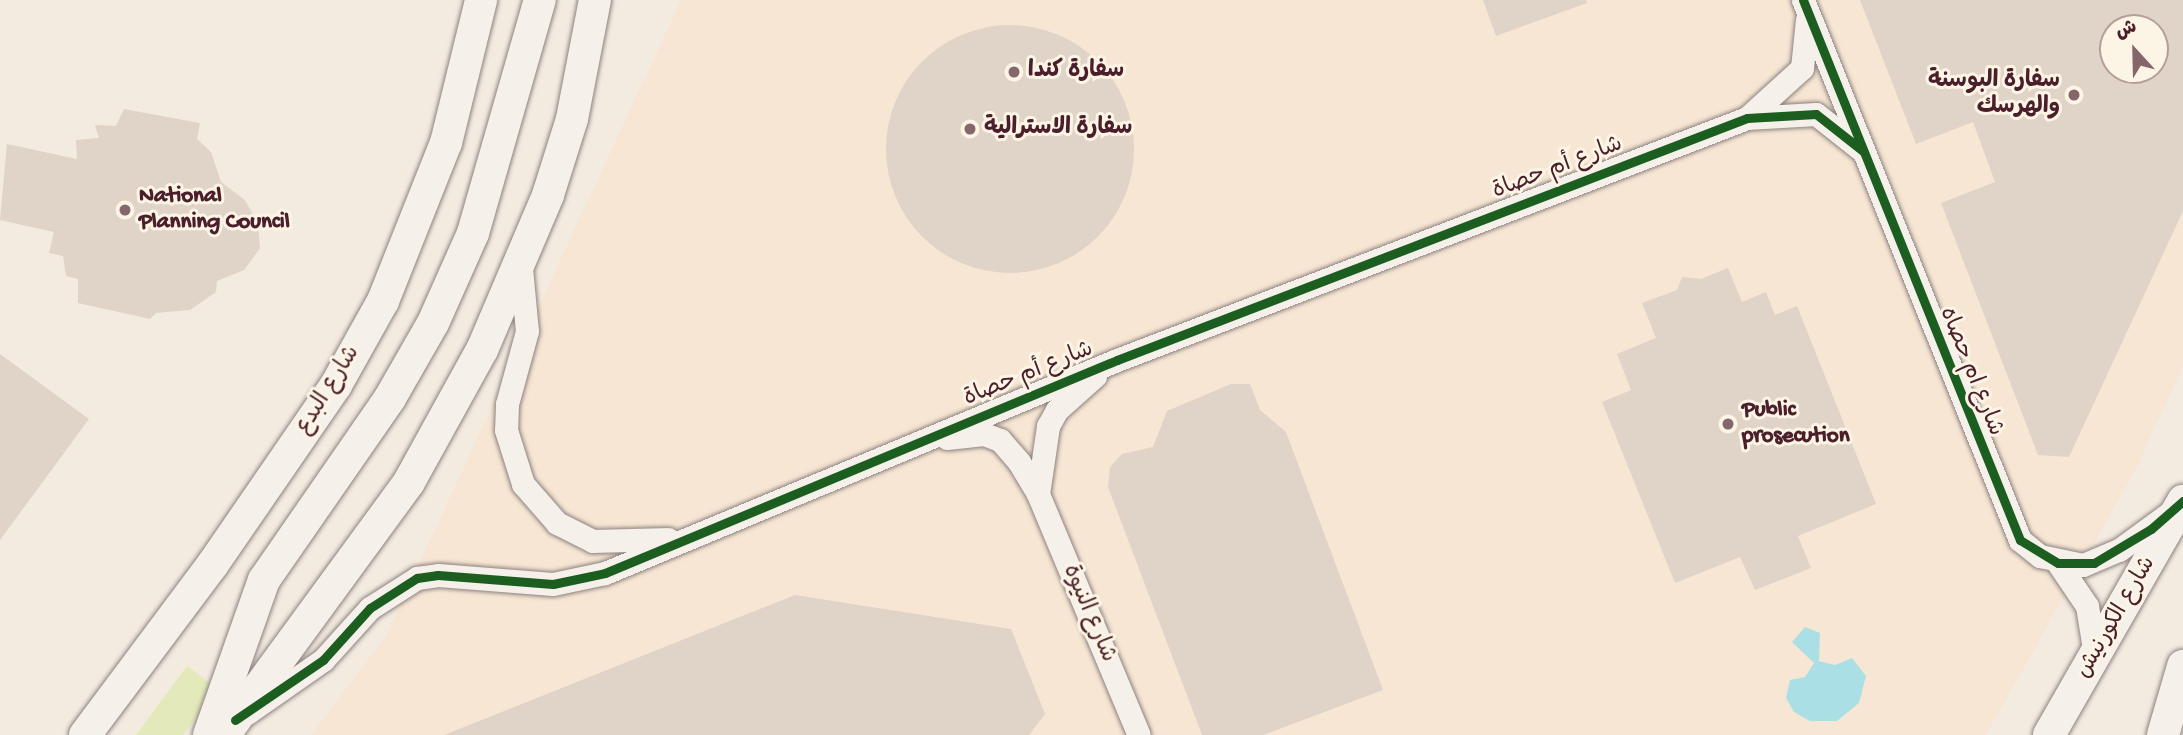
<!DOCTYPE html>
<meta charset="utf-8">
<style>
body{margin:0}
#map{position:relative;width:2183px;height:735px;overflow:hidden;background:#f3ebe0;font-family:"Gochi Hand","Playpen Sans Arabic",sans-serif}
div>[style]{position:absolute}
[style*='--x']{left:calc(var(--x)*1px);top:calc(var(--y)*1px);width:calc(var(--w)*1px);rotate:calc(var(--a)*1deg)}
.built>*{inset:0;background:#f7e6d3}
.green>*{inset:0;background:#e3e9ba}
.water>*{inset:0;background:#aae0e5}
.building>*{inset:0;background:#e0d3c7}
.round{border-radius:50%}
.roads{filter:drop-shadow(0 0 2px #8e8280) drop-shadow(0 0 2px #8e8280)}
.minor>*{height:23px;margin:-11.5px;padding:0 11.5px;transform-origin:11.5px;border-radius:11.5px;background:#f5f1ea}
.secondary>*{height:32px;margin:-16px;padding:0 16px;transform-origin:16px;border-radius:16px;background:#f5f1ea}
.cycleway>*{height:9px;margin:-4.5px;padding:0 4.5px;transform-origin:4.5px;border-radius:4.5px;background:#1b5e20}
.dots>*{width:19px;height:19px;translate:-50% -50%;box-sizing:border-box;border:4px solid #fcf5e5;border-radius:50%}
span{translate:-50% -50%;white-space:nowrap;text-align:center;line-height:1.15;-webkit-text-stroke:6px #fcf5e5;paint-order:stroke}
.poi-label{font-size:23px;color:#4a1f2b;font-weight:700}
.left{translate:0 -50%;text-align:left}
.right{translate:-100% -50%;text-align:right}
.street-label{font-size:23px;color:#4a1f2b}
.north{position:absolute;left:2099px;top:14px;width:70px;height:70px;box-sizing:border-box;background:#fcf5e5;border:2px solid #b59f9b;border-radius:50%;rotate:338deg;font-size:19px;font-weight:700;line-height:28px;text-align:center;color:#4a1f2b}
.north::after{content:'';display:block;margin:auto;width:24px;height:32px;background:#85666a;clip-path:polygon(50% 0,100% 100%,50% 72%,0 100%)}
</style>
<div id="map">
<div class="built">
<div style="clip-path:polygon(evenodd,681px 0,2183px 0,2183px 366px,2137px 467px,1986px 735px,311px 735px,385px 637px,681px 0,2113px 28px,2155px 28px,2155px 70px,2113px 70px,2113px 28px)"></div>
</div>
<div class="green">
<div style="clip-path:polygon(187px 666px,218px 689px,183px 735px,136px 735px)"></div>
</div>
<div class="water">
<div style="clip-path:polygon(1805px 627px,1820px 633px,1819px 661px,1835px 665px,1852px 658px,1866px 676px,1859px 703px,1837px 721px,1810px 721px,1794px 712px,1786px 698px,1790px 680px,1805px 677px,1814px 663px,1792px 642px)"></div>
</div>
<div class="building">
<div style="clip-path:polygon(1483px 0,1586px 0,1587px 3px,1496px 36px)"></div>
<div style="clip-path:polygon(evenodd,1860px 0,2183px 0,2183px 211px,2069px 457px,2038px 455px,1941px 203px,1995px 182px,1973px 122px,1916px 144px,1860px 0,2113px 28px,2155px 28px,2155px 70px,2113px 70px,2113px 28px)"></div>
<div class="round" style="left:886px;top:25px;width:248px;height:248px"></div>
<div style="clip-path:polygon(124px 109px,200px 123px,197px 139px,211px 152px,221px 182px,245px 200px,258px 223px,260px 248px,244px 270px,217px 281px,216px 292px,190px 310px,156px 313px,150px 319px,78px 303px,78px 279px,66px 276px,63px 256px,49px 253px,54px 232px,0 220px,7px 144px,77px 159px,76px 140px,99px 138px,95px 125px,116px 126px)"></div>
<div style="clip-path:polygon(1728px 268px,1742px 302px,1766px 292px,1775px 315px,1797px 306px,1876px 504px,1798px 536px,1811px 568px,1755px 590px,1740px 557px,1675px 583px,1602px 402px,1631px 390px,1617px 354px,1656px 338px,1642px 303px,1677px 290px,1682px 277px,1701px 279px)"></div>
<div style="clip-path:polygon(0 354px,89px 419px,0 540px)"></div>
<div style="clip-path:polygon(1231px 384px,1250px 384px,1260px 410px,1286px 432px,1383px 690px,1263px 735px,1202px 735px,1108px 487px,1110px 467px,1122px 454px,1153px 447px,1167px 411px)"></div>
<div style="clip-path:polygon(795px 595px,1011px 629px,1045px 714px,1029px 735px,444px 735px)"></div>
</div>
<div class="roads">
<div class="minor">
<div style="--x:1803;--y:0;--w:582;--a:68.11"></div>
<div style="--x:2020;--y:540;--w:26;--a:39"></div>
<div style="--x:2040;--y:556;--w:44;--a:11.8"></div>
<div style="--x:2083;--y:565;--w:39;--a:-23"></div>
<div style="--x:2119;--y:550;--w:64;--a:-36.2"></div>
<div style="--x:1747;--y:118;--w:74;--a:-42.3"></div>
<div style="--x:1802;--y:68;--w:48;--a:-84.1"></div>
<div style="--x:521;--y:268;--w:63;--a:84.6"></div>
<div style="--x:527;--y:331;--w:76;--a:105.3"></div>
<div style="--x:507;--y:404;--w:26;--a:92"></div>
<div style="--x:506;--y:430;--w:57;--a:72.5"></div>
<div style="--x:523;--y:484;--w:52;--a:48.9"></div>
<div style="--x:557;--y:523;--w:40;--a:26.6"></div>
<div style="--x:593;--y:541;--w:75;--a:-1.5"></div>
<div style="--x:947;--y:438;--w:37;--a:-6"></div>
<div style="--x:984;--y:434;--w:17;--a:21"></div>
<div style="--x:1000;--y:440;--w:29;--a:49"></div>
<div style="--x:1019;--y:462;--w:37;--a:59"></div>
<div style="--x:1038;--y:494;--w:261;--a:67.3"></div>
<div style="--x:1038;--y:494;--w:69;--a:-81.6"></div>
<div style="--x:1048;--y:426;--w:18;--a:-61"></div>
<div style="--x:1057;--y:410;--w:51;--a:-41.8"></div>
<div style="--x:2058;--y:563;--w:52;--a:56"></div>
<div style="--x:2087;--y:606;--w:50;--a:80.7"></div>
<div style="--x:247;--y:713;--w:93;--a:-34.9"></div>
<div style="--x:323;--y:660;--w:70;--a:-47.9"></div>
<div style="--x:370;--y:608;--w:56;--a:-32.6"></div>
<div style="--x:417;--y:578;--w:21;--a:-8"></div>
<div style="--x:438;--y:575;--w:115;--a:4.5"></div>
<div style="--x:553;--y:584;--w:53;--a:-11.9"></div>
<div style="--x:605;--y:573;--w:555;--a:-22.59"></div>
<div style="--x:1117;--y:360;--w:675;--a:-21.01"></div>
<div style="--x:1747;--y:118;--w:69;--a:-3.3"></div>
<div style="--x:1816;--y:114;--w:60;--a:38.2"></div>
</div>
<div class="secondary">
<div style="--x:85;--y:735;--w:214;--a:-53.2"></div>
<div style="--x:213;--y:564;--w:217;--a:-55.5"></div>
<div style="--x:336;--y:385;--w:96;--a:-60.8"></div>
<div style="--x:383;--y:301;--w:170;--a:-68.3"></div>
<div style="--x:446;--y:143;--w:147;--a:-76.2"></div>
<div style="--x:209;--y:735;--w:164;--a:-70.5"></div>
<div style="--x:264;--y:580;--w:221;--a:-55.3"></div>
<div style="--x:390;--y:398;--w:86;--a:-60.2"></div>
<div style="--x:433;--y:323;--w:98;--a:-66"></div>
<div style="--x:473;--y:233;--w:242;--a:-74"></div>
<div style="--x:224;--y:735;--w:313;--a:-53.8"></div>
<div style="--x:409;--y:482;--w:151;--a:-61.1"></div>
<div style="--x:482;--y:350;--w:168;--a:-66.9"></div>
<div style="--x:548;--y:195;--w:80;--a:-72.5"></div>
<div style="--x:572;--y:119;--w:121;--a:-79.1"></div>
<div style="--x:2049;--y:735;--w:270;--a:-60.2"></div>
<div style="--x:2163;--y:735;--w:72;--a:-73.8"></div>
</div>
</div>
<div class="cycleway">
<div style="--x:1803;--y:0;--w:582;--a:68.11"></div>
<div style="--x:2020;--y:540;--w:44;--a:31.2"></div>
<div style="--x:2058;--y:563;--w:36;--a:0"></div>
<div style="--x:2094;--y:563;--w:66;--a:-30.8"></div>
<div style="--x:2151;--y:529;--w:43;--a:-41.2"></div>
<div style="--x:235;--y:720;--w:107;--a:-34.3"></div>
<div style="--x:323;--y:660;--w:70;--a:-47.9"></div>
<div style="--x:370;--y:608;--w:56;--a:-32.6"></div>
<div style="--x:417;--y:578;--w:21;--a:-8"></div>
<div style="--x:438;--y:575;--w:115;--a:4.5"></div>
<div style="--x:553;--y:584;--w:53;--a:-11.9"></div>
<div style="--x:605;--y:573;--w:555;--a:-22.59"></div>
<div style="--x:1117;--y:360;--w:675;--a:-21.01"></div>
<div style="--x:1747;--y:118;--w:69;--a:-3.3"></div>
<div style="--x:1816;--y:114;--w:60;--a:38.2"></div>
</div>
<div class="dots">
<div style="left:1014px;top:72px;background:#85666a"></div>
<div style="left:2074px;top:95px;background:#85666a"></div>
<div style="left:970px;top:129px;background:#85666a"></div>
<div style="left:125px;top:210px;background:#85666a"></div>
<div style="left:1728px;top:424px;background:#85666a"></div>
</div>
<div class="poi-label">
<span class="left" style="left:1028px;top:72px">سفارة كندا</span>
<span class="right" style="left:2060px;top:95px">سفارة البوسنة<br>والهرسك</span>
<span class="left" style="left:984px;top:129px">سفارة الاسترالية</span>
<span class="left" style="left:139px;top:210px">National<br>Planning Council</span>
<span class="left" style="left:1742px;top:424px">Public<br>prosecution</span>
</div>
<div class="street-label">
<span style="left:1558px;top:169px;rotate:-21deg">شارع أم حصاة</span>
<span style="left:1970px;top:372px;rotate:68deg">شارع ام حصاه</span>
<span style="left:1029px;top:375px;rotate:-22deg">شارع أم حصاة</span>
<span style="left:329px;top:391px;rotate:-58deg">شارع البدع</span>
<span style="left:1088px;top:614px;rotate:67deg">شارع النيوة</span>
<span style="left:2117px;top:618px;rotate:-60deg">شارع الكورنيش</span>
</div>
<div class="north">ش</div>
</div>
